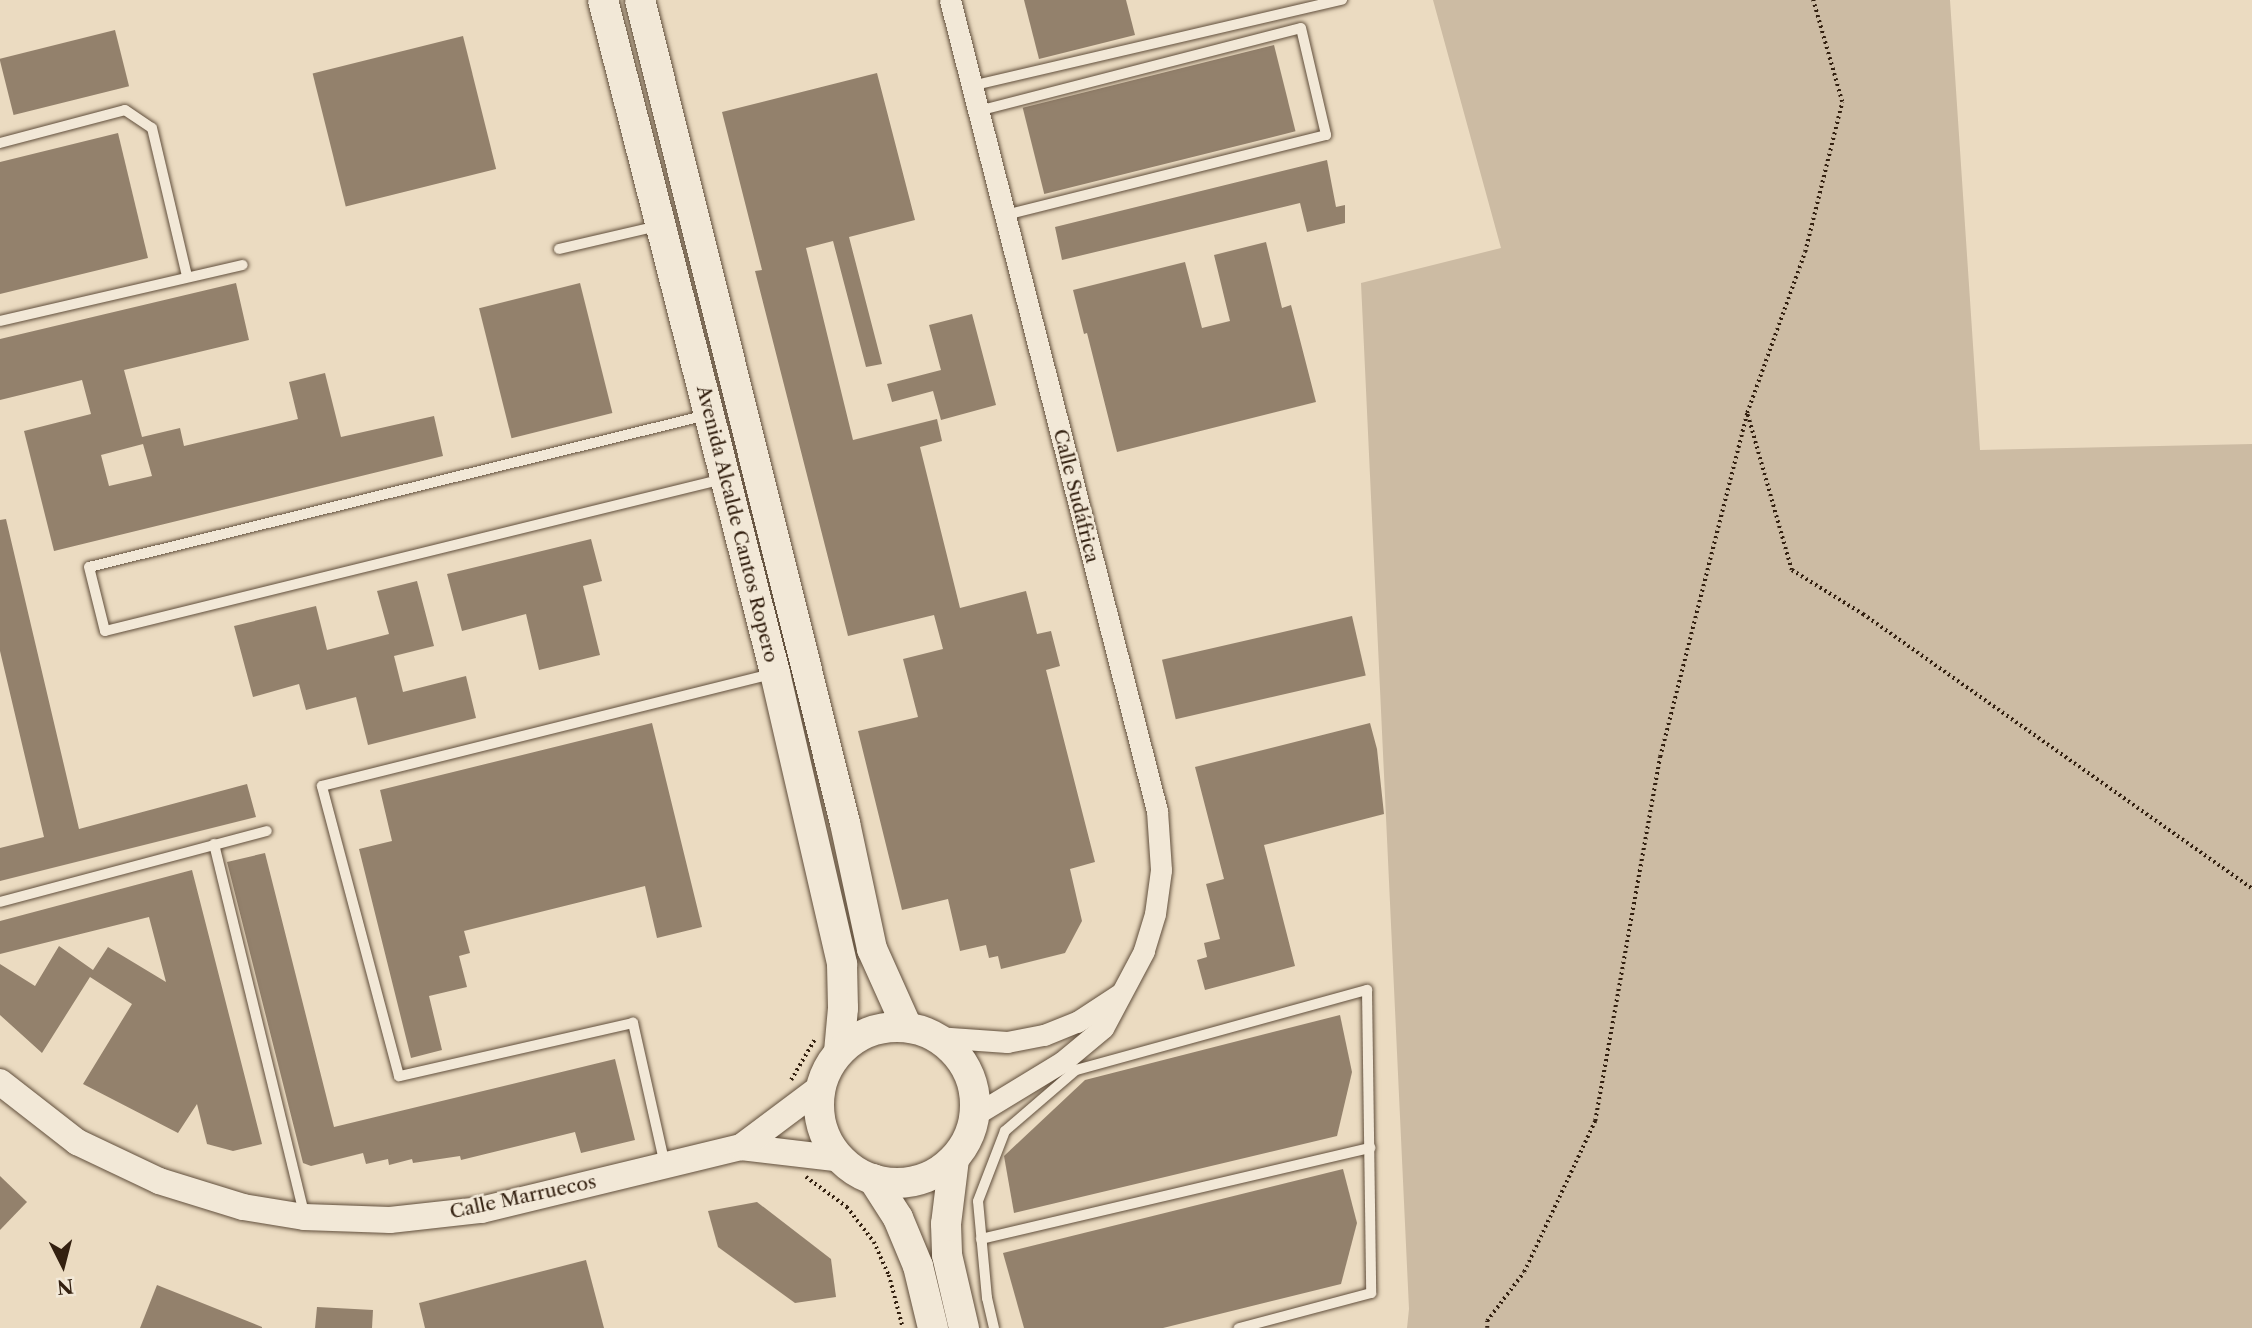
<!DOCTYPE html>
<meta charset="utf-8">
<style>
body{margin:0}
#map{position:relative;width:2252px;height:1328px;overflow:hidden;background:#ebdbc1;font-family:"Libre Caslon Text",serif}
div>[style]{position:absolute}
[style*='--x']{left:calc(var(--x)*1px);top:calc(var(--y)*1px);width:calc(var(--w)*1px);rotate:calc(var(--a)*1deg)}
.green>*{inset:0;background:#ccbba3}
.building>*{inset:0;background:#93816c;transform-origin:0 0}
.path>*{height:3.5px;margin-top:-1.75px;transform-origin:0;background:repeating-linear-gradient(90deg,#332010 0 2px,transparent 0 5.5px)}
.roads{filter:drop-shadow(0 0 2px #614f3c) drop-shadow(0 0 2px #614f3c)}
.service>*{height:10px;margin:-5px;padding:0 5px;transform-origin:5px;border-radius:5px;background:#f2e8d7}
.minor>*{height:21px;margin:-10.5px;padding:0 10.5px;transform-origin:10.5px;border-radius:10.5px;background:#f2e8d7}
.tertiary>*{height:26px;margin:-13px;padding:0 13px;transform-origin:13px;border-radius:13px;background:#f2e8d7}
.secondary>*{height:30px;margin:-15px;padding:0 15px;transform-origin:15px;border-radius:15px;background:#f2e8d7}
.secondary>.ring{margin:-15px;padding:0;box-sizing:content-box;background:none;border:30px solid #f2e8d7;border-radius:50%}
span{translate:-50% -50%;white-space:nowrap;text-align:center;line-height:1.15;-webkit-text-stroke:5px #f2e8d7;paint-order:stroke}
.street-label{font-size:19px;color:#332010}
.north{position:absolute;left:28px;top:1230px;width:70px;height:70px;-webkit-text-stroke:5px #f2e8d7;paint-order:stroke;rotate:174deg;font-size:19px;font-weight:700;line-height:28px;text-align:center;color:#332010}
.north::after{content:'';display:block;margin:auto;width:24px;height:32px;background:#332010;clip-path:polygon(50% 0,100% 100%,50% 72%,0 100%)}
</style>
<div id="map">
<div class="green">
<div style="clip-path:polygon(1433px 0,1950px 0,1980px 450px,2252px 444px,2252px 1328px,1407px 1328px,1409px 1309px,1361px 283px,1501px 248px)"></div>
</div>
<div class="building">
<div style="clip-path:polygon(1024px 0,1126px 0,1135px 35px,1039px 59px)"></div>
<div style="left:115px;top:30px;width:58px;height:119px;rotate:76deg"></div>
<div style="left:463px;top:36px;width:137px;height:155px;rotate:76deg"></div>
<div style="left:1274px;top:45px;width:89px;height:259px;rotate:76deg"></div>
<div style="clip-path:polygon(877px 73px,915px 220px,849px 237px,882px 364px,866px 367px,833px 241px,806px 248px,853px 440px,937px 419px,942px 441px,920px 447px,960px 608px,1026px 591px,1037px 634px,1051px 631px,1060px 666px,1046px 670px,1095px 862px,1070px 869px,1082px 921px,1065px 953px,1001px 969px,998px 956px,989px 958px,986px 945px,960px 951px,948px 899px,902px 910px,858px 731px,918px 717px,903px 659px,943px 649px,934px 615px,848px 636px,755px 271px,762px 270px,722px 112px)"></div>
<div style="clip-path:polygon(118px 133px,148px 258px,0 294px,0 162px)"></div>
<div style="clip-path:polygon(1327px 160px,1336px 207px,1345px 205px,1345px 223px,1307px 232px,1300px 203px,1062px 260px,1055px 227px)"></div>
<div style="clip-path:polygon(1266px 242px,1282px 308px,1291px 305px,1316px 402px,1117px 452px,1087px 333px,1084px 334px,1073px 290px,1185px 262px,1202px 328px,1230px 321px,1214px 255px)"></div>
<div style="clip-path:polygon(evenodd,236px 283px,249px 340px,124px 370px,142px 437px,180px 428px,184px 446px,298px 419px,289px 382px,325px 373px,341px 437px,434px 416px,443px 456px,54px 551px,24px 431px,91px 414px,82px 380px,0 400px,0 339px,236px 283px,143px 444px,152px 476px,109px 486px,101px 455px,143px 444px)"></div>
<div style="left:580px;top:283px;width:134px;height:104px;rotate:76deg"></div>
<div style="clip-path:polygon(972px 314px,996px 405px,941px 420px,933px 391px,892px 402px,887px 384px,941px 370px,929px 325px)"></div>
<div style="clip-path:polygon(6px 519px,79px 829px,247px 784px,256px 817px,0 881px,0 848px,44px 837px,0 651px,0 520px)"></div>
<div style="clip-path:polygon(591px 539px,602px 581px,583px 586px,600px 655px,539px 670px,526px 614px,462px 631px,447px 574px)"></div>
<div style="clip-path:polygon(417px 581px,434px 646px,394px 656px,403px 692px,466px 676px,476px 718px,368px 745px,356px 697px,306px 710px,299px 684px,253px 697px,234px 626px,316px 606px,327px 650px,389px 634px,377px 591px)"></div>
<div style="left:1352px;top:616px;width:61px;height:195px;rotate:77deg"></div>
<div style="clip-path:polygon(652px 723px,702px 927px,657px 938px,645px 886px,464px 931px,470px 953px,459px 956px,467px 987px,429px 996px,442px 1050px,411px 1058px,359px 849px,392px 841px,380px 790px)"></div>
<div style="clip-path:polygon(1370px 723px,1377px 749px,1384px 814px,1264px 845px,1295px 966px,1205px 990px,1197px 960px,1207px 957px,1204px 943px,1220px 939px,1206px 884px,1224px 879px,1195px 767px)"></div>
<div style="clip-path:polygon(265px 853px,334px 1127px,615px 1059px,635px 1140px,581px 1153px,575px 1132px,461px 1160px,460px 1156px,413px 1163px,412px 1159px,389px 1165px,388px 1159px,366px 1164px,363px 1153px,311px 1166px,303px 1163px,227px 862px)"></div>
<div style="clip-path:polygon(192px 870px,262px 1144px,233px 1151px,207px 1144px,197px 1104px,178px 1133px,83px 1084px,132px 1004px,90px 977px,42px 1053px,0 1015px,0 964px,35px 986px,59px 946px,93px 970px,108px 947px,166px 982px,149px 917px,0 954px,0 921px)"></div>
<div style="clip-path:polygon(1340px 1015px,1352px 1072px,1337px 1136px,1014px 1213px,1004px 1156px,1085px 1080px)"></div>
<div style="clip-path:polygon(1343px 1169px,1357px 1223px,1341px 1284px,1163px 1328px,1024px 1328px,1003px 1253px)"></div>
<div style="clip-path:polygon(0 1176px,27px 1202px,0 1230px)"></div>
<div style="clip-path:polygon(757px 1202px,831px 1259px,836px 1297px,795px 1303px,718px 1247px,708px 1211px)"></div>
<div style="clip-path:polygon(586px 1260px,604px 1328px,425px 1328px,419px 1303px)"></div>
<div style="clip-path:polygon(157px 1285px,262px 1327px,262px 1328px,140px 1328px)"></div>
<div style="clip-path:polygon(317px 1307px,373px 1310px,372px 1328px,315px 1328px)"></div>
</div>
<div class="path">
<div style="--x:1748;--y:415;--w:161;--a:74.2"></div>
<div style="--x:1792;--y:570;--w:84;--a:31.8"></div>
<div style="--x:1863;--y:614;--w:476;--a:35.2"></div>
<div style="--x:791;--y:1080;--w:48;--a:-59.7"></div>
<div style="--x:806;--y:1177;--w:51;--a:36.2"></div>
<div style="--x:847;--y:1207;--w:44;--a:52.4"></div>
<div style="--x:874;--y:1242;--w:36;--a:66"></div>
<div style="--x:889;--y:1275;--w:55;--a:75.2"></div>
<div style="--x:1487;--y:1328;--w:7;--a:-90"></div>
<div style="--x:1487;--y:1321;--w:61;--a:-52.9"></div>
<div style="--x:1524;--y:1272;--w:167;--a:-64.8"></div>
<div style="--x:1595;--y:1121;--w:370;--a:-79.9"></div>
<div style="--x:1660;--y:757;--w:355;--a:-75.8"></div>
<div style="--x:1747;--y:413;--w:171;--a:-70.2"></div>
<div style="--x:1805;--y:252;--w:154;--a:-76.1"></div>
<div style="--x:1842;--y:102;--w:106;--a:-105.9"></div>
</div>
<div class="roads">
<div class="service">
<div style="--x:971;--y:86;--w:381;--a:-13.1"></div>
<div style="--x:978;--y:111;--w:333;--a:-14.4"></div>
<div style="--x:1301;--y:28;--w:110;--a:76.8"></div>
<div style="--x:1326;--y:135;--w:332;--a:166"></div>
<div style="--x:0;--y:143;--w:129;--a:-14.8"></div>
<div style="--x:125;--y:110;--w:32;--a:34"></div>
<div style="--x:152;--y:128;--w:152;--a:76.7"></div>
<div style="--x:559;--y:249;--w:102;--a:-13.1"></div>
<div style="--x:0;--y:321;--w:249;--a:-13"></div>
<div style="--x:707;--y:415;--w:636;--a:166.18"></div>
<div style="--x:89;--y:567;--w:66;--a:76"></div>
<div style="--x:105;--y:631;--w:636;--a:-13.82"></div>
<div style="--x:214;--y:844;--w:381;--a:76.3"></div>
<div style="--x:0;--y:902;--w:276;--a:-14.9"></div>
<div style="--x:665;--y:1165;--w:146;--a:-102.7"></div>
<div style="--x:633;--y:1023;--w:240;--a:167.2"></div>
<div style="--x:399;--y:1076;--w:300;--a:-104.9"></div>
<div style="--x:322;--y:786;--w:466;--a:-14"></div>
<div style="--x:981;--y:1239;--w:400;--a:-13.2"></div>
<div style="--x:994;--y:1328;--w:31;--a:-103"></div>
<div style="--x:987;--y:1298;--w:97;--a:-95.3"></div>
<div style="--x:978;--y:1201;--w:75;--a:-68.9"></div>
<div style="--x:1005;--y:1131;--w:94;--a:-40.7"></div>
<div style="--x:1076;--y:1070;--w:302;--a:-15.4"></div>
<div style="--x:1367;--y:990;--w:303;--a:89.2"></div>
<div style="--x:1371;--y:1293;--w:137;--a:165.1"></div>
</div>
<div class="minor">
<div style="--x:950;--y:0;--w:837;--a:75.68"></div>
<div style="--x:1157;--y:811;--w:59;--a:86.1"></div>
<div style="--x:1161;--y:870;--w:44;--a:97.8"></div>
<div style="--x:1155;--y:914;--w:39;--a:107"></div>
<div style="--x:1144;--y:951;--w:87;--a:118"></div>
<div style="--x:1103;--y:1028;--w:53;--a:140.3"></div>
<div style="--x:1062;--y:1062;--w:102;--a:148.7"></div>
<div style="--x:936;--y:1037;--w:71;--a:4"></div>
<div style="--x:1007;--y:1042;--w:38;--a:-11"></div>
<div style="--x:1044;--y:1035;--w:35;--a:-22"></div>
<div style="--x:1077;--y:1022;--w:51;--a:-33.1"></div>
</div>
<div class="tertiary">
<div style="--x:0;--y:1082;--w:98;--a:37.9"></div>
<div style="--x:77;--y:1142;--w:91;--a:25.4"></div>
<div style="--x:159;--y:1181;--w:88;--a:17.2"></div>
<div style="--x:243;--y:1207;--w:62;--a:9.3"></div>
<div style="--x:304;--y:1217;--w:86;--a:2"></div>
<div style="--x:390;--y:1220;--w:92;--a:-6.3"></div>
<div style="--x:481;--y:1210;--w:268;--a:-13.6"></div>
<div style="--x:741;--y:1147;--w:101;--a:6.8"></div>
<div style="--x:741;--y:1147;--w:99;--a:-36.8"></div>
</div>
<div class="secondary">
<div style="--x:603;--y:0;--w:695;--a:75.66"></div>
<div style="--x:775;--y:673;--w:299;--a:77"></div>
<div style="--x:842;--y:964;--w:44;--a:88.7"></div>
<div style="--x:843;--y:1008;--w:44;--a:95.2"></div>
<div style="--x:640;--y:0;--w:848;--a:76.01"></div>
<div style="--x:845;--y:823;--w:129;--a:77.9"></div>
<div style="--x:872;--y:949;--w:85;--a:65.8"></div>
<div class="ring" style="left:819px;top:1027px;width:126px;height:126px"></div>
<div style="--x:954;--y:1159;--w:65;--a:97"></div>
<div style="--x:946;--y:1224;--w:31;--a:88"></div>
<div style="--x:947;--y:1255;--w:75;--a:76.9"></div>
<div style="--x:873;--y:1179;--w:46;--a:57.3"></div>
<div style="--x:898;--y:1218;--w:52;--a:67.4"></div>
<div style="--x:918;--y:1266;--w:64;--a:76.4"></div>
</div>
</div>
<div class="street-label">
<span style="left:1076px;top:496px;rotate:76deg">Calle Sudáfrica</span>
<span style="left:737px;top:524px;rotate:76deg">Avenida Alcalde Cantos Ropero</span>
<span style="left:523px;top:1197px;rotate:-12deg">Calle Marruecos</span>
</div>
<div class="north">N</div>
</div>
